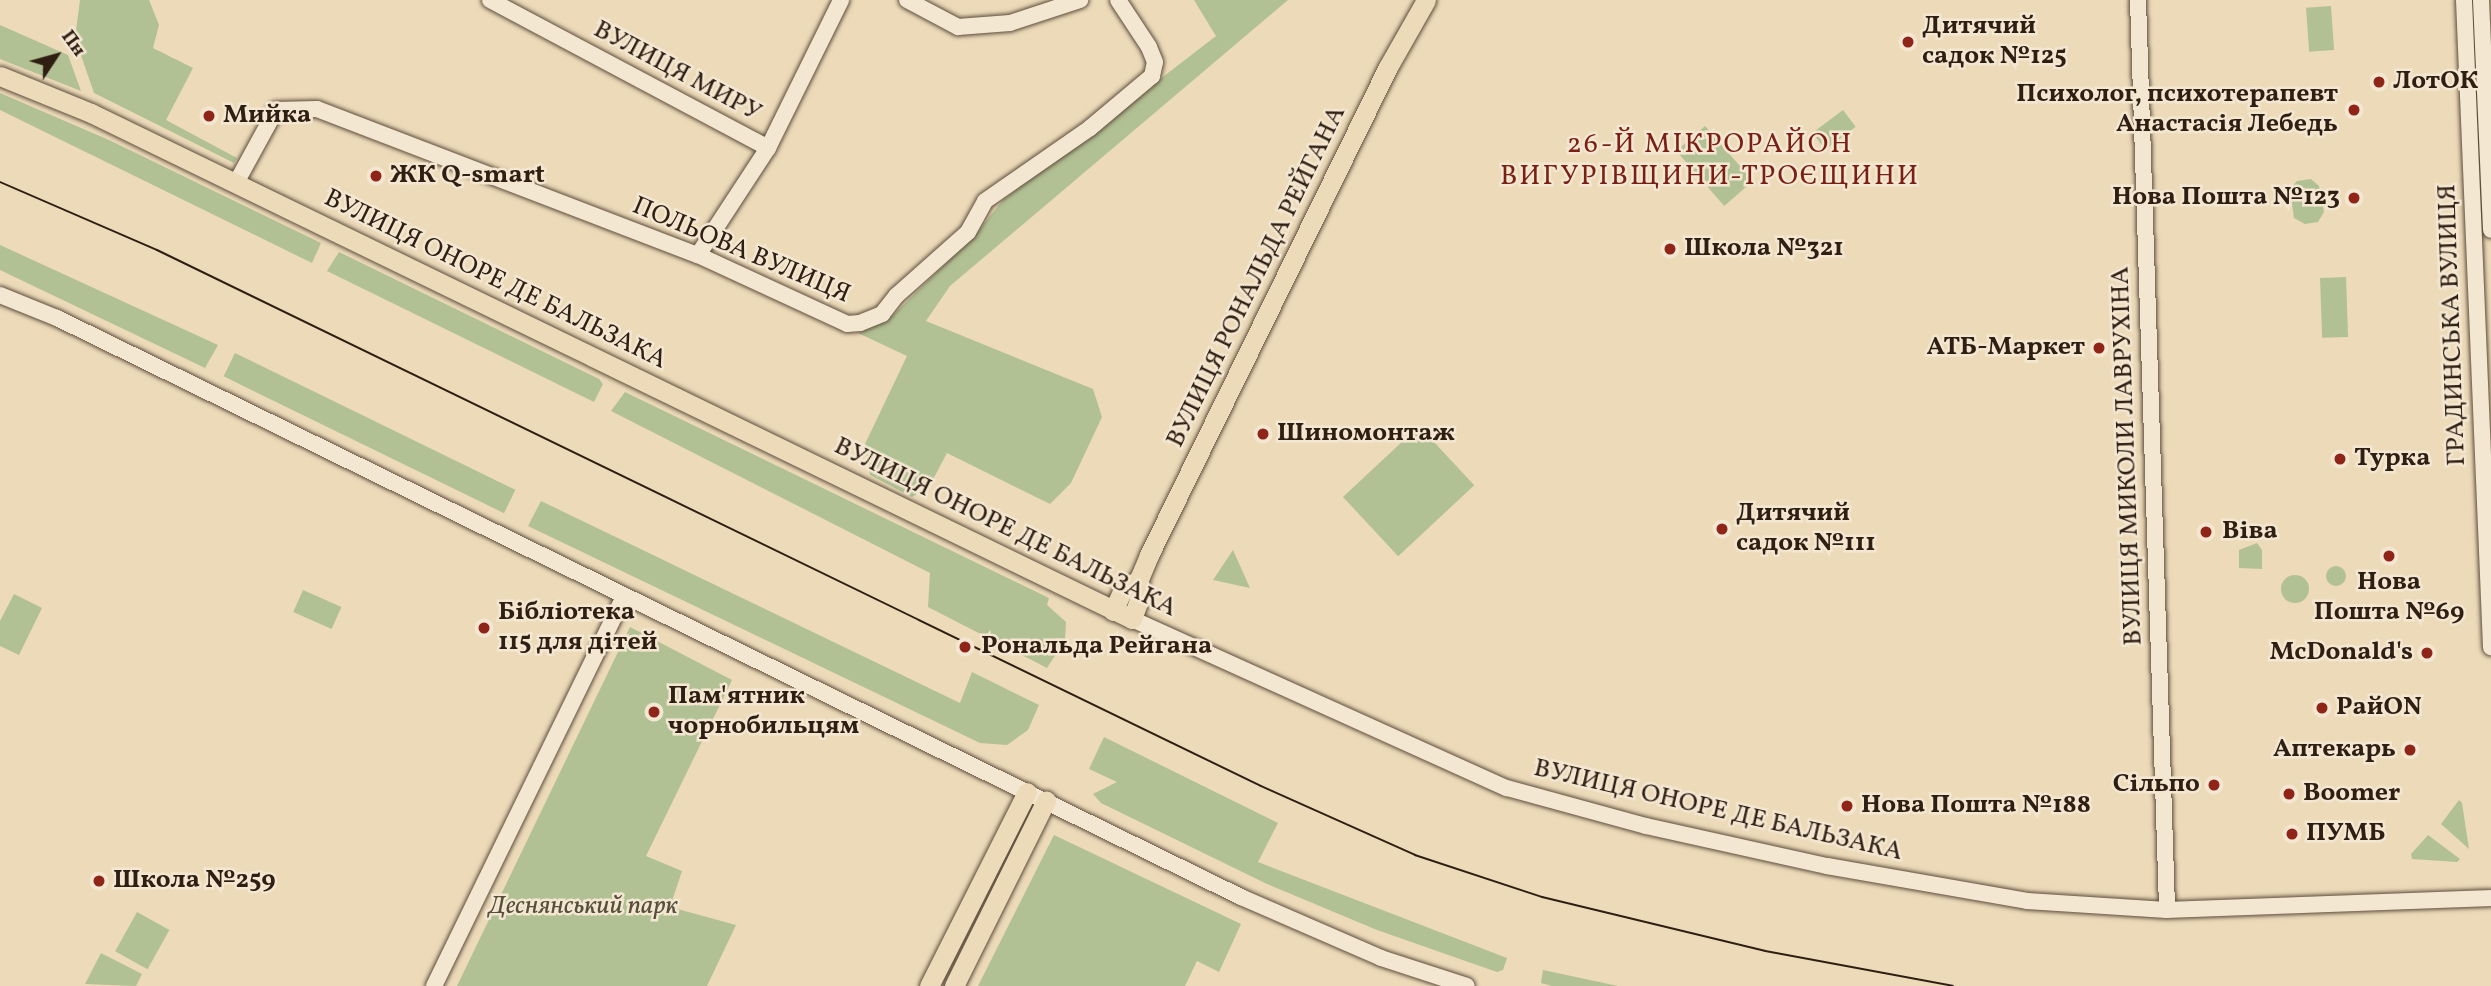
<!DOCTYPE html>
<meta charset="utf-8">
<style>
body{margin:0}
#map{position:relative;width:2491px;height:986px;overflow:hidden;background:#ecdab9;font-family:Vollkorn,serif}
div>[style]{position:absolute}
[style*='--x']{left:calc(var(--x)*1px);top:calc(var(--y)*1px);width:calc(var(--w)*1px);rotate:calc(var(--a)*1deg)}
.green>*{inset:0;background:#b2c194;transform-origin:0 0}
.round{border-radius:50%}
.roads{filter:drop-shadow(0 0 2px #5e4d3c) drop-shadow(0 0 2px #5e4d3c)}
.minor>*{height:16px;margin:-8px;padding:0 8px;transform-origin:8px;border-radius:8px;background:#f3e7d2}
.major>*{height:19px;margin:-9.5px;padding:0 9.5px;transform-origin:9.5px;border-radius:9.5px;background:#ecdab9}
.tram>*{height:2px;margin:-1px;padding:0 1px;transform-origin:1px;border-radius:1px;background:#2f1e12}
.dots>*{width:19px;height:19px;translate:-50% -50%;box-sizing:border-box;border:4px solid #f3e7d2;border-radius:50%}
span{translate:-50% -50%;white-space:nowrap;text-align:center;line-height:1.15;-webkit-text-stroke:5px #f3e7d2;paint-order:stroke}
.poi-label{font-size:26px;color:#2f1e12;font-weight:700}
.left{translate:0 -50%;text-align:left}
.right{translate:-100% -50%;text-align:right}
.street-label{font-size:26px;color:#2f1e12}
.park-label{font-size:26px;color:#564f39;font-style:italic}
.neighbourhood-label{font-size:28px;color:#7a1f14;letter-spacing:2px}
.north{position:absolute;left:21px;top:21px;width:70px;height:70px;-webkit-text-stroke:5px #f3e7d2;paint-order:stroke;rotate:54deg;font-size:19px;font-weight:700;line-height:28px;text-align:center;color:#2f1e12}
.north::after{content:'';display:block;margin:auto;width:24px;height:32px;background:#2f1e12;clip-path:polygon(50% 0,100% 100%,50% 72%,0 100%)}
</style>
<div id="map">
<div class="green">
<div style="clip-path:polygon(80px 0,149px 0,159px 25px,153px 48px,193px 68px,166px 120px,237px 158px,234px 163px,94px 93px,75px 38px)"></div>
<div style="clip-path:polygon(1194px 0,1288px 0,950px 286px,926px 321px,1093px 389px,1102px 417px,1071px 483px,1050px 504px,947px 453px,929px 487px,912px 497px,870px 475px,865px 444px,907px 356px,858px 333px,888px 320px,974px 236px,1003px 200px,1216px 36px)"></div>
<div style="left:2331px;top:6px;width:44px;height:25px;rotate:86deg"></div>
<div style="clip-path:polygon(0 25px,68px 55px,81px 91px,0 59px)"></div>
<div style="clip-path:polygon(0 93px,109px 140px,321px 243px,312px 263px,0 110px)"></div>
<div style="left:1843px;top:110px;width:21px;height:38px;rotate:53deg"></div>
<div style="left:1705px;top:126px;width:73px;height:38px;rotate:49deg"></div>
<div style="clip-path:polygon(2311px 179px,2319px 186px,2324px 212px,2318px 222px,2305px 224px,2294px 218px,2290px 189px,2297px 181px)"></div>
<div style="clip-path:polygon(0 245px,218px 345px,205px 368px,0 270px)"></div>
<div style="clip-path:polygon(339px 252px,599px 379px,603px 384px,594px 402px,327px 271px)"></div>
<div style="left:2346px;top:277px;width:60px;height:26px;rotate:88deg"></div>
<div style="left:235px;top:353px;width:312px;height:26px;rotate:26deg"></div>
<div style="clip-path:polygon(625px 392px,1049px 598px,1047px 605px,1066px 622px,1065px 640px,1047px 668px,928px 607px,930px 573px,611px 411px)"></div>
<div style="left:1419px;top:426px;width:81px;height:104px;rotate:47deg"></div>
<div style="clip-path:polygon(541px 501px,960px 703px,972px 672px,1039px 705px,1028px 730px,1007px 745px,980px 743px,528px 526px)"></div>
<div style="clip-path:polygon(2257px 543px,2262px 550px,2262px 569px,2239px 568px,2239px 550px)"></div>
<div style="clip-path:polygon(1233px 550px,1250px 588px,1213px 580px)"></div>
<div class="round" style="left:2326px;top:566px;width:20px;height:20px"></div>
<div class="round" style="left:2281px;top:575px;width:28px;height:28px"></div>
<div style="left:303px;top:590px;width:42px;height:24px;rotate:24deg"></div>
<div style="clip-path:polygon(14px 594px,42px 608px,19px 655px,0 646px,0 621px)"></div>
<div style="clip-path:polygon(630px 627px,732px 680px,646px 856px,682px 871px,670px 907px,736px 925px,707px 986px,457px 986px)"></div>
<div style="clip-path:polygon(1104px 737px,1278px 823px,1258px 862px,1507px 958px,1503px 970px,1497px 972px,1377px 930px,1267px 884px,1101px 803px,1093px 794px,1117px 782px,1089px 769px)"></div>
<div style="clip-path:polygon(2459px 800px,2462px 803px,2469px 849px,2441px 824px)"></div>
<div style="clip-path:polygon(1054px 835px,1241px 924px,1219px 972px,1197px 961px,1185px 986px,978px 986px)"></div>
<div style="clip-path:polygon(2428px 835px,2460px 859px,2457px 862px,2412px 859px,2411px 854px)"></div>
<div style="left:137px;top:912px;width:37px;height:45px;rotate:29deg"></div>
<div style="clip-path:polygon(101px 953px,142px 974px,136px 986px,85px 984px)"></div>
<div style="clip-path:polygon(1543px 970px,1618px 986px,1552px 986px,1541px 983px)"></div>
</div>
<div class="roads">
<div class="minor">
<div style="--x:490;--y:0;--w:315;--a:28"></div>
<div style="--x:907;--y:0;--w:58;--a:27.9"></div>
<div style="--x:958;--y:27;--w:52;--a:-4.4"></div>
<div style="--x:1010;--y:23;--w:74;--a:-18.2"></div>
<div style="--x:2138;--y:0;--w:910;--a:88.17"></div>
<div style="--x:2464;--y:0;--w:648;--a:87.61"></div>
<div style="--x:2481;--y:0;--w:230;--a:87.5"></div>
<div style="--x:236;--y:183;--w:83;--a:-61.3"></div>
<div style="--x:276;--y:110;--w:41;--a:-1.4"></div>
<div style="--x:317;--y:109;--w:408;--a:21"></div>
<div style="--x:698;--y:255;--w:164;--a:24.8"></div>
<div style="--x:847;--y:324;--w:13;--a:-4"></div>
<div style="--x:860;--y:323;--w:24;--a:-22"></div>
<div style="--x:882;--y:314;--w:23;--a:-52"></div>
<div style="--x:896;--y:296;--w:96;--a:-41.6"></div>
<div style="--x:968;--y:232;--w:35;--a:-61"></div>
<div style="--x:985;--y:201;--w:128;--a:-34.8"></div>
<div style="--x:1090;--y:128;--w:81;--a:-40"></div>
<div style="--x:1152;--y:76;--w:14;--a:-78"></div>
<div style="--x:1155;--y:62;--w:16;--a:-112"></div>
<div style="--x:1149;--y:47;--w:56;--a:-123.4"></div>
<div style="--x:698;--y:255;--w:128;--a:-56.8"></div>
<div style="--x:768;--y:148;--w:165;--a:-63.7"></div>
<div style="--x:0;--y:295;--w:61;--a:22"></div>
<div style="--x:57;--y:318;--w:1318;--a:26.06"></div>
<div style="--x:1241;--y:897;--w:153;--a:23.5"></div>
<div style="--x:1381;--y:958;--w:90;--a:18"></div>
<div style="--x:1132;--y:619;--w:411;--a:24.3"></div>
<div style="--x:1507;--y:788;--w:144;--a:15.3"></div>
<div style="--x:1646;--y:826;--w:185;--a:12.5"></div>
<div style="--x:1827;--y:866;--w:203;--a:9.9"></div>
<div style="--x:2027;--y:901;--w:140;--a:3.7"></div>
<div style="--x:2167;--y:910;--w:324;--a:-2.1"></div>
<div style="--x:434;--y:986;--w:434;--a:-64"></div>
</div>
<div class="major">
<div style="--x:0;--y:76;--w:98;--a:22.1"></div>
<div style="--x:91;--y:113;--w:1157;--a:25.92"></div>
<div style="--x:1132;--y:619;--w:23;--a:-70"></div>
<div style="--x:1140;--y:597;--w:18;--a:-93"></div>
<div style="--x:1139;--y:579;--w:26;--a:-67"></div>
<div style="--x:1149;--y:555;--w:543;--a:-63.91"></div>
<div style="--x:1388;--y:67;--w:77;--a:-60.4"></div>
<div style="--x:1113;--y:611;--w:21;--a:-65"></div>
<div style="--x:1122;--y:592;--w:21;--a:-37"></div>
<div style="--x:929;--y:986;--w:217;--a:-63.2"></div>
<div style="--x:954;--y:986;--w:207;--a:-63.6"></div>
</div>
</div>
<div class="tram">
<div style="--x:0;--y:182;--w:171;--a:23.4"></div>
<div style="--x:157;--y:250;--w:1227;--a:25.9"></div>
<div style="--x:1261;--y:786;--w:169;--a:24.1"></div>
<div style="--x:1415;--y:855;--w:134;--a:18.3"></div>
<div style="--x:1542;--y:897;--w:229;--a:13.6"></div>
<div style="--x:1765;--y:951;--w:191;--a:10.5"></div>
</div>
<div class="dots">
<div style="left:1908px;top:42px;background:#8f2418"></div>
<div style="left:2379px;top:82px;background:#8f2418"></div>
<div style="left:2354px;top:110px;background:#8f2418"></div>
<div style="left:209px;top:116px;background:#8f2418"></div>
<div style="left:376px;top:176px;background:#8f2418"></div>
<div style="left:2354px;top:198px;background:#8f2418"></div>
<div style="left:1670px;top:249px;background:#8f2418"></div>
<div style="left:2099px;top:348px;background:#8f2418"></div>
<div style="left:1263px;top:434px;background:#8f2418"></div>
<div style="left:2340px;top:459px;background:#8f2418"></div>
<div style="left:1722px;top:529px;background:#8f2418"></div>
<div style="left:2206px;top:532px;background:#8f2418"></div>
<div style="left:2389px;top:556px;background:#8f2418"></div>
<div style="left:484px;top:628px;background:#8f2418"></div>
<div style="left:965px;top:647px;background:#8f2418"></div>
<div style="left:2427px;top:653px;background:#8f2418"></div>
<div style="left:2322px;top:708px;background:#8f2418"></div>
<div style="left:654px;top:712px;background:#8f2418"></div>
<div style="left:2410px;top:750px;background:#8f2418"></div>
<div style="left:2214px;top:785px;background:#8f2418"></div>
<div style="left:2289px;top:794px;background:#8f2418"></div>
<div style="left:1847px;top:806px;background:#8f2418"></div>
<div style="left:2292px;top:834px;background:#8f2418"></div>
<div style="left:99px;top:881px;background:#8f2418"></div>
</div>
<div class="poi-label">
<span class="left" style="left:1922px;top:42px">Дитячий<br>садок №125</span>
<span class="left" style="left:2393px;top:82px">ЛотОК</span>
<span class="right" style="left:2338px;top:110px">Психолог, психотерапевт<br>Анастасія Лебедь</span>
<span class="left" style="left:223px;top:116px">Мийка</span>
<span class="left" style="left:390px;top:176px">ЖК Q-smart</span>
<span class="right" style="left:2340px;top:198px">Нова Пошта №123</span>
<span class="left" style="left:1684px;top:249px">Школа №321</span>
<span class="right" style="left:2085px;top:348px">АТБ-Маркет</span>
<span class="left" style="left:1277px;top:434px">Шиномонтаж</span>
<span class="left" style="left:2354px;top:459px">Турка</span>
<span class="left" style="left:1736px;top:529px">Дитячий<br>садок №111</span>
<span class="left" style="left:2222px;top:532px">Віва</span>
<span style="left:2389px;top:598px">Нова<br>Пошта №69</span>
<span class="left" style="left:498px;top:628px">Бібліотека<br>115 для дітей</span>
<span class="left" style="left:981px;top:647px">Рональда Рейгана</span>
<span class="right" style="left:2413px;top:653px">McDonald's</span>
<span class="left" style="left:668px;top:712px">Пам'ятник<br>чорнобильцям</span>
<span class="left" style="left:2336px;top:708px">РайON</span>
<span class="right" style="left:2396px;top:750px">Аптекарь</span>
<span class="right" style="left:2200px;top:785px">Сільпо</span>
<span class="left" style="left:2303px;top:794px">Boomer</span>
<span class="left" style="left:1861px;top:806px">Нова Пошта №188</span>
<span class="left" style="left:2306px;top:834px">ПУМБ</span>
<span class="left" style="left:113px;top:881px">Школа №259</span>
</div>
<div class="street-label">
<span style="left:677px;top:72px;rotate:28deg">ВУЛИЦЯ МИРУ</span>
<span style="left:741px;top:251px;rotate:23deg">ПОЛЬОВА ВУЛИЦЯ</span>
<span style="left:1257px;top:277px;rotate:-64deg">ВУЛИЦЯ РОНАЛЬДА РЕЙГАНА</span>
<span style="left:495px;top:280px;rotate:26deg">ВУЛИЦЯ ОНОРЕ ДЕ БАЛЬЗАКА</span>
<span style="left:2453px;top:325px;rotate:-92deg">ГРАДИНСЬКА ВУЛИЦЯ</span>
<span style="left:2128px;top:456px;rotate:-92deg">ВУЛИЦЯ МИКОЛИ ЛАВРУХІНА</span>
<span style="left:1005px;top:528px;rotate:26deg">ВУЛИЦЯ ОНОРЕ ДЕ БАЛЬЗАКА</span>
<span style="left:1718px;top:811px;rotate:13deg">ВУЛИЦЯ ОНОРЕ ДЕ БАЛЬЗАКА</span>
</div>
<div class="park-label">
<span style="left:583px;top:907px">Деснянський парк</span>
</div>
<div class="neighbourhood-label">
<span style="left:1710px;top:161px">26-Й МІКРОРАЙОН<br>ВИГУРІВЩИНИ-ТРОЄЩИНИ</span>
</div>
<div class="north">Пн</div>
</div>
